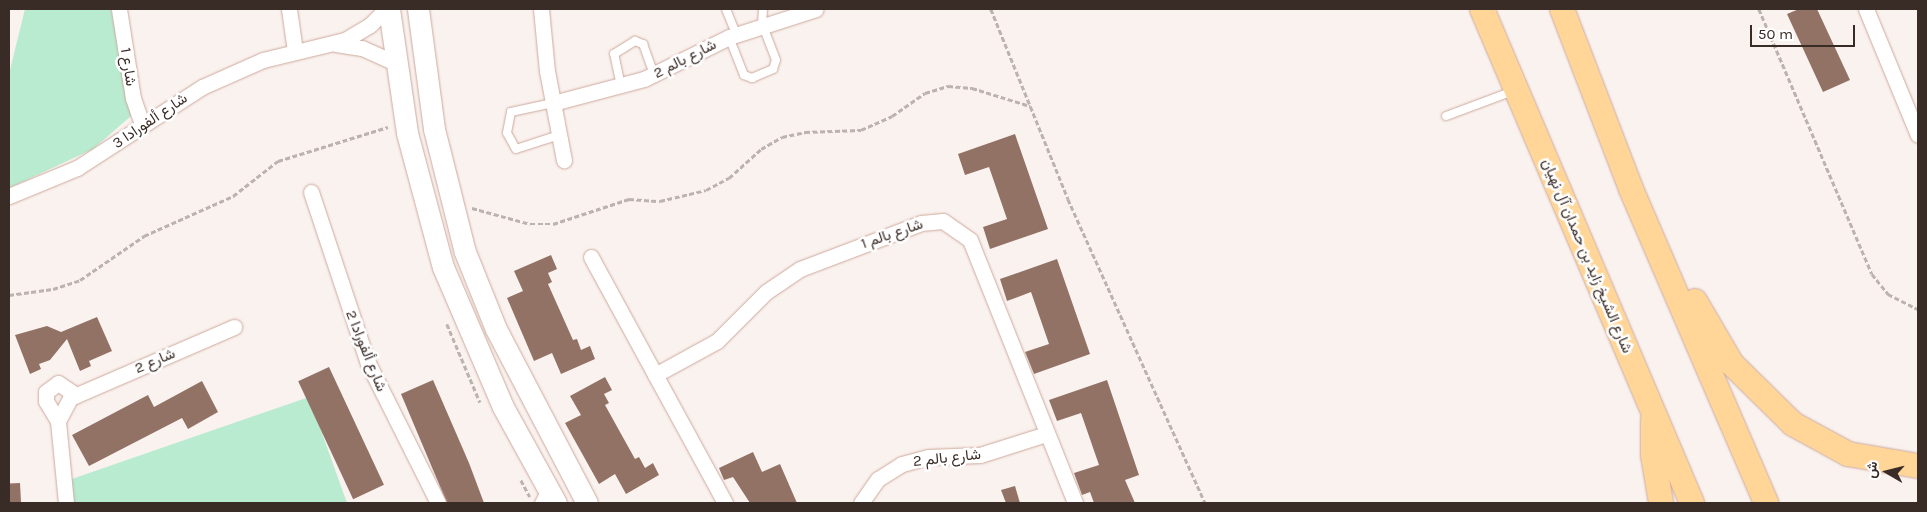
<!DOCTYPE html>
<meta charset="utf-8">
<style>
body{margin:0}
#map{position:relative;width:1927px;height:512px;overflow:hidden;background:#faf2ef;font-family:Karla,Vazirmatn,sans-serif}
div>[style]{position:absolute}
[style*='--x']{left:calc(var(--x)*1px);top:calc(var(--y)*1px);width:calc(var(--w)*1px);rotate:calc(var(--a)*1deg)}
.green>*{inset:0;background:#b8ebd0}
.building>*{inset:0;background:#937266;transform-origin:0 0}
.path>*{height:2.5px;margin-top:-1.25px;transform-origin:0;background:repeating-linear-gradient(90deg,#bcb2ae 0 5px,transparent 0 7.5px)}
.roads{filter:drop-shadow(0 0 1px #cda99c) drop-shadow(0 0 1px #cda99c)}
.lane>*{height:8px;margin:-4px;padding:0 4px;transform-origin:4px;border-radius:4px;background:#fff}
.street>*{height:15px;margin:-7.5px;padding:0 7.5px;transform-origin:7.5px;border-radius:7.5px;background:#fff}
.secondary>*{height:21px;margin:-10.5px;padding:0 10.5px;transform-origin:10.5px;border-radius:10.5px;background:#fff}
.primary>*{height:24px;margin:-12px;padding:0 12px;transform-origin:12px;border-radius:12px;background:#ffd698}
span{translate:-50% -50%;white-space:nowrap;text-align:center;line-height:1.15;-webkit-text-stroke:5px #fff;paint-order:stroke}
.street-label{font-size:15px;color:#392b26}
.frame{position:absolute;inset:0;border:10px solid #392b26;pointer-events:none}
.north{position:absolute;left:1862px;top:447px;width:50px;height:50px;-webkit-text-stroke:4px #fff;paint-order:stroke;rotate:278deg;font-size:14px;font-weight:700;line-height:20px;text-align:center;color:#392b26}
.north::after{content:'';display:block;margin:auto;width:18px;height:22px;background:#392b26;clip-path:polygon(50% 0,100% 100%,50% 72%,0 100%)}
.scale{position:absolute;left:1750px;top:25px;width:105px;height:22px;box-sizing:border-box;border:2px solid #392b26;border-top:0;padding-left:6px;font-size:15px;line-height:18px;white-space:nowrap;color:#392b26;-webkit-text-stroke:4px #fff;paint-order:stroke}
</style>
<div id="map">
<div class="green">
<div style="clip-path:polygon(25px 9px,111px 9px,131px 116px,93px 149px,9px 188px,9px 74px)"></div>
<div style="clip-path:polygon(309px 397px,347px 503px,73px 503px,69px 480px)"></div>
</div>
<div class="building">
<div style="clip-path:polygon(1799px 9px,1817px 9px,1850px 80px,1823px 92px,1787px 14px)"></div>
<div style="clip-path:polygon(1015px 134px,1048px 229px,990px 249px,983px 227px,1007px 219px,989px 167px,965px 175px,958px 154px)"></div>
<div style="clip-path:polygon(551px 255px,557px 269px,548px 273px,552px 282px,548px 284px,573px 340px,577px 339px,581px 350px,590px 346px,595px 359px,561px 374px,552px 353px,534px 361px,507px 298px,523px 291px,514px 271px)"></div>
<div style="clip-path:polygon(1057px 259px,1090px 354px,1034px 374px,1025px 352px,1049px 344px,1031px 292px,1007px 301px,1000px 279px)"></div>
<div style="clip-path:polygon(97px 317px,112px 351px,89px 361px,91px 366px,80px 371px,67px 339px,50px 360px,39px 364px,41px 369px,30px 374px,15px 335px,47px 326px,61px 332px)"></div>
<div style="left:329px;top:367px;width:130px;height:34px;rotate:65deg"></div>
<div style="clip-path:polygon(605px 377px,612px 390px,604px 394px,609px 403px,605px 405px,635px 459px,639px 457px,645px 468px,653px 463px,659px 475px,626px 494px,615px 474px,599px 484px,565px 423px,581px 415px,570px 396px)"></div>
<div style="clip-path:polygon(433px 380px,469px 463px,484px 503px,447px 503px,401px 394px)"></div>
<div style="clip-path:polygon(1107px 380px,1139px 475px,1125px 480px,1135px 503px,1094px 503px,1090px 492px,1082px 495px,1074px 473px,1099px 465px,1081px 413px,1057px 421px,1049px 400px)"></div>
<div style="clip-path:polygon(202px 381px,218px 412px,188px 429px,182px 418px,89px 466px,72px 435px,148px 395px,154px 407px)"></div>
<div style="clip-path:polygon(753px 452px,762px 472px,780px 464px,797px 503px,750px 503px,733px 477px,724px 480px,719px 468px)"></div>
<div style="left:20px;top:483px;width:20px;height:11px;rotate:87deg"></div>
<div style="clip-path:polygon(1015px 486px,1020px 503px,1006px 503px,1001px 490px)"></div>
</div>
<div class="path">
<div style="--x:991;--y:9;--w:205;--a:67.9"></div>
<div style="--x:1068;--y:199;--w:333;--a:65.7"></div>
<div style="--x:1759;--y:9;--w:288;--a:66.9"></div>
<div style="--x:1872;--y:274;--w:26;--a:51"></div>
<div style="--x:1888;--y:294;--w:34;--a:27"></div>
<div style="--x:472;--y:208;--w:60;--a:15.4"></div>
<div style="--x:530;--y:224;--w:23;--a:0"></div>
<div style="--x:553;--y:224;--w:80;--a:-18.2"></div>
<div style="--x:629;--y:199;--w:31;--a:4"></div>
<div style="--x:660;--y:201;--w:47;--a:-13.4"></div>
<div style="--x:706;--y:190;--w:26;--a:-28"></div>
<div style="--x:729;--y:178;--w:43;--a:-42.2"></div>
<div style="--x:761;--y:149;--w:24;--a:-30"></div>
<div style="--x:782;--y:137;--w:24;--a:-12"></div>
<div style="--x:805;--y:132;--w:56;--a:-2"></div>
<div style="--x:861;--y:130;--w:34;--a:-24"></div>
<div style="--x:892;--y:116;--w:40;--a:-34.9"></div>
<div style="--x:925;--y:93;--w:24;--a:-17"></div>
<div style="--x:948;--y:86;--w:24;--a:5"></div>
<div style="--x:972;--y:88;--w:61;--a:17.2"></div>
<div style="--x:9;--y:295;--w:44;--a:-7.8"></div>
<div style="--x:53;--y:289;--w:28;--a:-18"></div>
<div style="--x:80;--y:280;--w:78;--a:-34.5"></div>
<div style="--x:144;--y:236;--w:98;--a:-24.2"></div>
<div style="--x:233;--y:196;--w:57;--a:-37.9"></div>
<div style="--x:278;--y:161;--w:115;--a:-17.2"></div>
<div style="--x:447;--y:324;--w:85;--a:67.1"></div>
<div style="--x:521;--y:480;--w:19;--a:62"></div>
</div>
<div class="roads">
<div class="lane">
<div style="--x:726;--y:9;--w:27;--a:68"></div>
<div style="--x:729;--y:37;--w:41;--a:68.5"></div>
<div style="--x:744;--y:75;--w:9;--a:21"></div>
<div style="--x:752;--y:78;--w:23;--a:-23"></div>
<div style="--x:773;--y:69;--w:9;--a:-72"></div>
<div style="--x:776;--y:60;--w:39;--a:-111"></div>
<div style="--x:762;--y:24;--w:15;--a:-86"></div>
<div style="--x:621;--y:86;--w:33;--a:-102"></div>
<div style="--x:614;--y:54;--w:25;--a:-32"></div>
<div style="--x:635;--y:41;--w:9;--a:21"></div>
<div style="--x:643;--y:44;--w:33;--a:70"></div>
<div style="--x:553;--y:103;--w:43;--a:167.9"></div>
<div style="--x:511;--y:112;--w:21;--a:101"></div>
<div style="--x:507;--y:133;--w:18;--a:61"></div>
<div style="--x:516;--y:149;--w:45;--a:-18"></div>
<div style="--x:1446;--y:116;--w:72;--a:-20.5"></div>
<div style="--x:539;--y:503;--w:13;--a:-63"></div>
</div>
<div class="street">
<div style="--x:119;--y:9;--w:90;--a:81.1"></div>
<div style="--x:133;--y:98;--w:28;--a:71"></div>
<div style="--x:289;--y:9;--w:42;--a:81.9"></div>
<div style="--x:541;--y:9;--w:62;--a:84.5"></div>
<div style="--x:547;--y:71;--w:91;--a:79.2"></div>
<div style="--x:1866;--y:9;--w:136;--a:67.6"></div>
<div style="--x:336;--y:44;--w:26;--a:9"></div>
<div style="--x:362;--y:48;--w:37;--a:24"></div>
<div style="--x:553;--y:103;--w:94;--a:-14.8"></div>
<div style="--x:644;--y:79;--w:95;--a:-26.3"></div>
<div style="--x:729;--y:37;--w:91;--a:-17.8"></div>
<div style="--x:311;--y:192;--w:180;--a:71.6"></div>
<div style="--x:368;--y:363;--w:157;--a:63.4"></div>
<div style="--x:9;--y:196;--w:74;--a:-22.4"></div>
<div style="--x:77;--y:168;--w:149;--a:-32.9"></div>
<div style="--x:202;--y:87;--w:67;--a:-23.9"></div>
<div style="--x:263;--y:60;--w:84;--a:-13.7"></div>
<div style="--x:345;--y:40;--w:29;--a:-31"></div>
<div style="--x:370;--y:25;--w:23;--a:-45"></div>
<div style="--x:591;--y:257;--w:280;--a:61.4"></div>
<div style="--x:655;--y:375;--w:71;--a:-28.7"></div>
<div style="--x:717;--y:341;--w:69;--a:-45"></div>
<div style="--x:766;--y:292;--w:41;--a:-34.1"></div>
<div style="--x:800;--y:269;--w:129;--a:-20.8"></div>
<div style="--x:921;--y:223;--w:22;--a:-5"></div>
<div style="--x:943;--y:221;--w:33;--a:35"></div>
<div style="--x:970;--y:240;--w:283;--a:68.2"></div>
<div style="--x:58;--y:421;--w:23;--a:-121"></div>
<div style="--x:46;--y:401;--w:9;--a:-90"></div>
<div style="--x:46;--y:392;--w:15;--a:-37"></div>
<div style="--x:58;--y:383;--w:22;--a:34"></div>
<div style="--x:66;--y:503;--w:82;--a:-95.6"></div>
<div style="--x:58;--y:421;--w:26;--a:-62"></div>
<div style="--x:70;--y:398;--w:179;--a:-23.4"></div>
<div style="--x:861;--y:503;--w:29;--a:-55"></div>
<div style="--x:878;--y:479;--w:28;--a:-32"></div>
<div style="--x:902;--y:464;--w:27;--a:-15"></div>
<div style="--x:928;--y:457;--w:52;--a:-2.2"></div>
<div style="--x:980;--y:455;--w:69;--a:-17.7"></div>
</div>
<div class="secondary">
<div style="--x:389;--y:9;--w:125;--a:81.7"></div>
<div style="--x:407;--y:133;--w:139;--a:75"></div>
<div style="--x:443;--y:267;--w:152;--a:66.8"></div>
<div style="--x:503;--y:407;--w:110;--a:61.1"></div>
<div style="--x:418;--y:9;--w:121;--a:82.4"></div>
<div style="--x:434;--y:129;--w:127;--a:75.9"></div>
<div style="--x:465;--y:252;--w:83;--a:68.1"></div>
<div style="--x:496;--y:329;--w:196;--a:62.4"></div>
</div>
<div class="primary">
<div style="--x:1482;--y:9;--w:537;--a:66.97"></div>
<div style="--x:1562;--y:9;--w:193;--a:69"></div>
<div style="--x:1631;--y:189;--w:342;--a:66.7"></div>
<div style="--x:1695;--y:301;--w:73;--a:59.6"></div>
<div style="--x:1732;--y:364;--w:86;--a:44.5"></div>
<div style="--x:1793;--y:424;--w:63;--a:28.6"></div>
<div style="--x:1848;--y:454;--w:71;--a:9.7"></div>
<div style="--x:1653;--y:420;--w:35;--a:90"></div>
<div style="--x:1653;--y:455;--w:49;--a:80.5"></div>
</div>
</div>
<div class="street-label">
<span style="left:685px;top:59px;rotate:-27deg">شارع بالم 2</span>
<span style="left:128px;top:67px;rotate:81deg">شارع 1</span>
<span style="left:150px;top:121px;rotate:-34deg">شارع ألفورادا 3</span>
<span style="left:892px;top:234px;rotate:-19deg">شارع بالم 1</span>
<span style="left:1587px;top:256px;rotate:67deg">شارع الشيخ زايد بن حمدان آل نهيان</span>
<span style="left:366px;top:351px;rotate:68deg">شارع ألفورادا 2</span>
<span style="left:155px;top:361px;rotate:-23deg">شارع 2</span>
<span style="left:947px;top:458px;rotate:-6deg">شارع بالم 2</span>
</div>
<div class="frame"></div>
<div class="north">ش</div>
<div class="scale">50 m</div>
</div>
